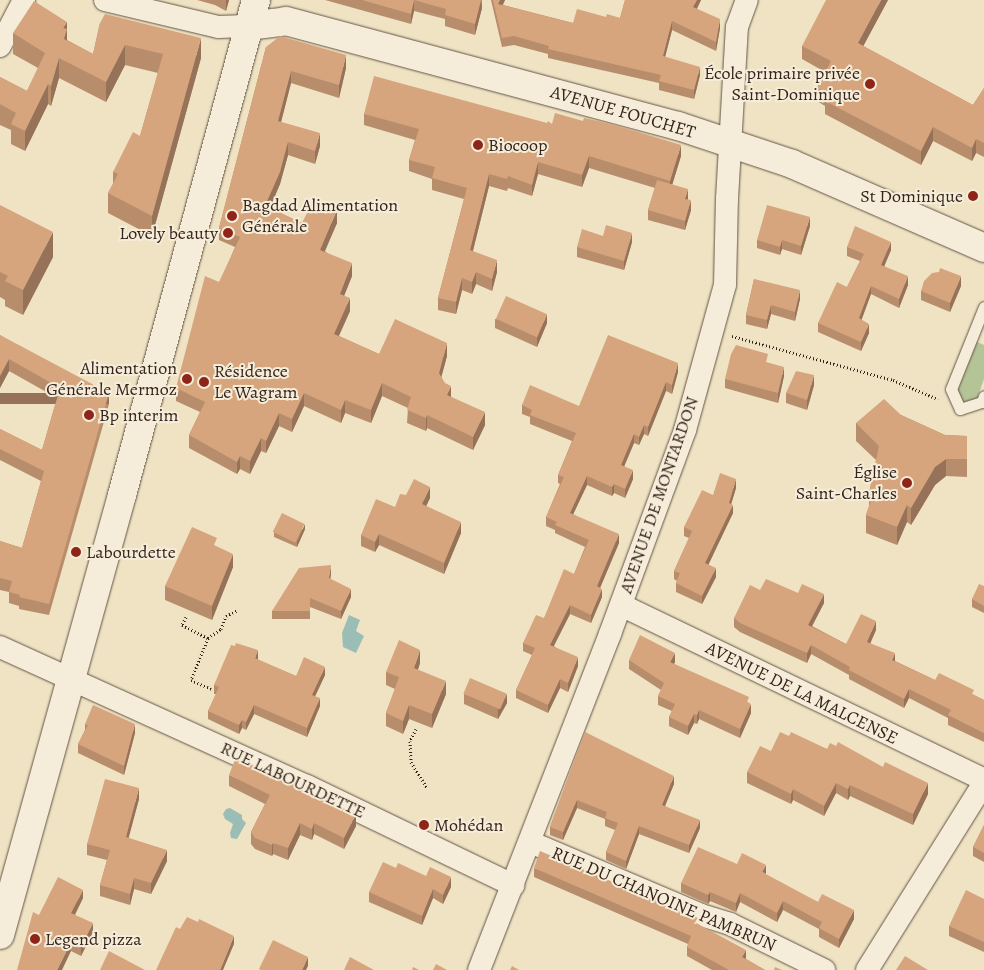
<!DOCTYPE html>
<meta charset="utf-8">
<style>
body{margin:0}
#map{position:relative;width:984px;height:970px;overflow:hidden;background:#efe3c4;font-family:Alegreya,serif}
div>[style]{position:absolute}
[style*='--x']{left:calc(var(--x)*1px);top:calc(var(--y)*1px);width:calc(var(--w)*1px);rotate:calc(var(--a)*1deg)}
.green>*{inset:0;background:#b5c497}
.water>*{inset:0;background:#9abeb6}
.path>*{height:3px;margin-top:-1.5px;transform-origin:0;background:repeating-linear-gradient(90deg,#36231a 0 1px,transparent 0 3.5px)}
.roads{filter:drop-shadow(0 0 1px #645344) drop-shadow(0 0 1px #645344)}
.lane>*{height:11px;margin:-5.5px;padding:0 5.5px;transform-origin:5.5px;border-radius:5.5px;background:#f5edd9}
.street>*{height:22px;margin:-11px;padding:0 11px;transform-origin:11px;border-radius:11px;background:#f5edd9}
.secondary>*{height:28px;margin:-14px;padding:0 14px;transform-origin:14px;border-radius:14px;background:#f5edd9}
.wall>*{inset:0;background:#b88d6c}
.shaded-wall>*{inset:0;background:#967358;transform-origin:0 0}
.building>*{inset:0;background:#d6a47d;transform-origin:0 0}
.dots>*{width:14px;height:14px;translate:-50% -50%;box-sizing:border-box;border:2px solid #f5edd9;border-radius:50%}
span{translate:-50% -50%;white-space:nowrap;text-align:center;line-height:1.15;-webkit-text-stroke:4px #f5edd9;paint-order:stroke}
.poi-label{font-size:18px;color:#36231a}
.right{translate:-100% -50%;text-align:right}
.left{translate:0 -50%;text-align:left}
.street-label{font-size:18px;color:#36231a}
</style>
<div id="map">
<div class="green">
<div style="clip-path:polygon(977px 342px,984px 345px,984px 379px,977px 399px,968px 403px,961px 400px,957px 392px)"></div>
</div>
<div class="water">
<div style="clip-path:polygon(349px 615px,360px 620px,356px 631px,364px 636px,356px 653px,343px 647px,342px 633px)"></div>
<div style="clip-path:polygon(230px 808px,242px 815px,242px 819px,246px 823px,237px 839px,231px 838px,230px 833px,233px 824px,225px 819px,223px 814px,226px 809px)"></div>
</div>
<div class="path">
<div style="--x:732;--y:336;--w:167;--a:15.3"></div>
<div style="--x:893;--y:380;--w:49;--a:22.9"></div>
<div style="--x:186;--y:617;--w:9;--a:117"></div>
<div style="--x:182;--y:625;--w:29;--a:27"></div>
<div style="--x:208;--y:638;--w:16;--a:-35"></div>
<div style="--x:221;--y:629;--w:14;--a:-69"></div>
<div style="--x:226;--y:616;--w:13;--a:-27"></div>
<div style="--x:208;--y:638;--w:45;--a:112"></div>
<div style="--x:191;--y:680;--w:22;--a:24"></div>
<div style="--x:416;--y:729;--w:13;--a:117"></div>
<div style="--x:410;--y:741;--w:21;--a:87"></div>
<div style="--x:411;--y:762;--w:31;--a:58"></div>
</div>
<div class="roads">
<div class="lane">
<div style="--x:984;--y:307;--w:88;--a:111.9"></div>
<div style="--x:951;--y:389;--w:22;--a:66"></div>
<div style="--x:960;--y:409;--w:23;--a:-18"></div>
<div style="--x:982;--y:402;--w:6;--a:-72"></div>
</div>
<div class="street">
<div style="--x:105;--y:0;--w:116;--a:13.4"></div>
<div style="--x:218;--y:27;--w:30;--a:-2"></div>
<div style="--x:0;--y:46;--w:52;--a:-62.4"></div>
<div style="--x:621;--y:605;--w:403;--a:25.7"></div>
<div style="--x:0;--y:647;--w:337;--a:24.4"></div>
<div style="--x:307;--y:786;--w:229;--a:25.7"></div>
<div style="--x:530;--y:842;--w:186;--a:23.1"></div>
<div style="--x:701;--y:915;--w:30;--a:17"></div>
<div style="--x:730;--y:924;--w:105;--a:26.1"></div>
<div style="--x:479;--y:970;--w:361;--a:-68.7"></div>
<div style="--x:610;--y:634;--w:217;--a:-69.8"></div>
<div style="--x:685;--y:430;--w:150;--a:-74.6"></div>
<div style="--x:725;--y:285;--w:86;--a:-88.7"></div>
<div style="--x:727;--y:199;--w:172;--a:-86.7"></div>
<div style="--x:737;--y:27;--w:29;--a:-70"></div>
<div style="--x:867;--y:970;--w:221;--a:-58"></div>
</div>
<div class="secondary">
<div style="--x:248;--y:26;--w:38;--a:-7"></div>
<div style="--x:286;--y:21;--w:406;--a:15"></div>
<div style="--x:678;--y:126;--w:120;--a:18.4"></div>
<div style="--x:792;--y:164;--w:210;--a:23.6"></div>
<div style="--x:0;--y:935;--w:457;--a:-74.5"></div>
<div style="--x:122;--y:495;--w:513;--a:-74.85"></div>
</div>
</div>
<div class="wall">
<div style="clip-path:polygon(197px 0,229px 0,226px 11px,215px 5px)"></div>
<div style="clip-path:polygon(325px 0,482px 0,482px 8px,475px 35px,445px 26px,445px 19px,414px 11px,411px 24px)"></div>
<div style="clip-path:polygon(491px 0,505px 0,503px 5px,573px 23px,606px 17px,620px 18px,625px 0,701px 0,697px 9px,720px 28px,716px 51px,672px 30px,665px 57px,700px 75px,694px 99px,659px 90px,659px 83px,548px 58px,548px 54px,514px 45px,502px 47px)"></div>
<div style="clip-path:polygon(888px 0,863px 46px,973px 105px,984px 88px,984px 157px,976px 153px,972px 161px,933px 141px,921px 165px,825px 114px,825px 106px,817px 101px,817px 88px,825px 72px,802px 59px,802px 46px)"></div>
<div style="clip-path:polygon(100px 23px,201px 58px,152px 236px,108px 213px,108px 193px,113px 184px,113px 172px,140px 136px,158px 73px,125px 65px,106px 102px,59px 78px,51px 106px,48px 104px,25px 151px,11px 144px,11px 130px,0 125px,0 77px,27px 91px,38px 68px,13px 54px,13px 33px,67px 40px,93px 54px)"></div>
<div style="clip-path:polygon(266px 47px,346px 68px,339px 98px,291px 83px,281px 122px,320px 146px,315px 164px,288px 155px,280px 184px,270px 208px,302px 223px,337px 223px,325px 251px,352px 276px,344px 296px,350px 311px,339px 336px,379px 354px,447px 356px,441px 377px,451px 397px,485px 425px,473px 450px,427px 428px,426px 431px,407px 423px,408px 408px,382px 396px,371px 423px,345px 413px,341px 423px,304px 406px,292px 432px,279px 426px,266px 453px,261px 451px,250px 474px,240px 469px,237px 474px,189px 448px,189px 435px,200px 412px,176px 401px,176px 388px,235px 247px,219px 240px,219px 228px)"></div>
<div style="clip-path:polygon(364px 114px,552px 124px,681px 156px,672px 185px,688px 199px,691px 210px,685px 230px,648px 220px,648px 210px,655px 188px,589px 168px,582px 187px,538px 174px,532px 196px,508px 188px,507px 191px,489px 186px,473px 251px,497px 272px,492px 291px,476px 284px,472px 294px,462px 290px,456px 314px,438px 310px,438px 298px,464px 199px,432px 190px,432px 179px,409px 171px,409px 160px,415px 140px,364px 125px)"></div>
<div style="clip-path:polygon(0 205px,53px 257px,23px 315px,5px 306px,5px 300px,0 297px)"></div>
<div style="clip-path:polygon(810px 226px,801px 255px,782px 249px,780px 255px,757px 248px,757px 240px)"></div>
<div style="clip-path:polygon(632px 242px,624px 270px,577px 257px,577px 247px)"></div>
<div style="clip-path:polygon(847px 247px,891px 250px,884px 266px,908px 285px,899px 308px,871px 294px,861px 319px,869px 333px,861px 351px,818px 332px,818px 323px,847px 287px,860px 261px,847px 256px)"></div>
<div style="clip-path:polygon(754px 279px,800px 299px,795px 321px,771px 314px,767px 329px,746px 324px,746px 315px)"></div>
<div style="clip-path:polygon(961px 286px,950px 312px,921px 300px,921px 291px)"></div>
<div style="clip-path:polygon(495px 319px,547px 323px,537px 347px,495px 328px)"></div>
<div style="clip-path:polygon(0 335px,109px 404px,49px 615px,19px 609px,19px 606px,9px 603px,9px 592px,0 590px,0 541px,22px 548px,41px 481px,0 460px,0 429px,42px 450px,57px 398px,9px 371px,0 388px)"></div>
<div style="clip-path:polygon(678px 372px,672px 394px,666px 391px,648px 436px,644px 434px,639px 445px,634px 443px,624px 466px,633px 479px,625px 498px,614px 493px,612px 496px,587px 485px,573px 514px,619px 543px,600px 588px,602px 597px,591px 623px,570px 614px,554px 646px,578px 666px,568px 692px,560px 688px,548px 713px,516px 698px,516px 690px,532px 655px,523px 651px,523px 643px,544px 618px,574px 574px,585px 547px,555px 533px,555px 530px,546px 526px,546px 517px,560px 484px,558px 483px,558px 475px,572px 441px,530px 424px,530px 417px,522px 414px,522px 405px,579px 406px)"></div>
<div style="clip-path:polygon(784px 376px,778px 403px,725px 388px,725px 379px)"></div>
<div style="clip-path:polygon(814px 385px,807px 410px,786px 403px,786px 393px)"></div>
<div style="clip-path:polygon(901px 415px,945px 435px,967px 436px,967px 477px,946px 476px,935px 485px,911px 525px,907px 522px,897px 545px,866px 533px,866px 515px,869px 506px,869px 493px,876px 460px,856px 441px,856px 423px)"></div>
<div style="clip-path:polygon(736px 488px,731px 504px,733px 513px,708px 564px,716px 577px,702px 604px,676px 592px,676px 583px,677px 581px,674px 579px,674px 571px,689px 538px,684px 536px,684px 527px,713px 495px)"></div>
<div style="clip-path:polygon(430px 498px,426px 506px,461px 533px,444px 574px,379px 545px,375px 552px,361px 546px,361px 535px,395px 507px)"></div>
<div style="clip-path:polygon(305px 529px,297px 547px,274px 537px,274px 532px)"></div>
<div style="clip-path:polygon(217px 547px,233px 567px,212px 620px,165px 600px,165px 586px)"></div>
<div style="clip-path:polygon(331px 574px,330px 579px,351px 597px,341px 619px,310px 607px,310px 619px,272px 619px,272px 611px)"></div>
<div style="clip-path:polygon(984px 586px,984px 613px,972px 607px,972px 599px)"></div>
<div style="clip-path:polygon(760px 590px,798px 593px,824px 603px,812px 626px,846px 644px,876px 630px,870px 643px,895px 661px,935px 680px,974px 695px,984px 700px,984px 742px,948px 725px,948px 718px,909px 698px,904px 708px,849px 679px,849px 675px,811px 654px,807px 663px,740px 632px,734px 627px,734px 618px)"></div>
<div style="clip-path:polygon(258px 659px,258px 660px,296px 676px,325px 675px,315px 696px,320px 706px,307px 737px,254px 714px,246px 730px,242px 728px,239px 734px,208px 719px,208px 711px,216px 694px,214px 694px,214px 685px)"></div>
<div style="clip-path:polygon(629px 660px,675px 662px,674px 664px,749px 703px,751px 713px,740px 738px,699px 719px,697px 724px,694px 723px,688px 735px,669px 726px,669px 717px,672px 711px,658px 705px,658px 696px,661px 690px,629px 669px)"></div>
<div style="clip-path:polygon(420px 663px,418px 670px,446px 694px,432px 728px,409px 719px,403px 734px,386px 726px,386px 713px,395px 689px,386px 685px,386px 672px)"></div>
<div style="clip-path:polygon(464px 694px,507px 703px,498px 719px,464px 704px)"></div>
<div style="clip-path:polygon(85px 724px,135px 733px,124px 775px,78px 753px,78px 744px,85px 730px)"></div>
<div style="clip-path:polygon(585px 732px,674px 784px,665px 806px,700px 828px,689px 853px,639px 834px,626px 869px,606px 860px,606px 852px,615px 830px,605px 826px,605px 819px,577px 808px,563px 840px,550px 835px,550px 827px)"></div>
<div style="clip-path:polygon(789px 736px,827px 749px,928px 794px,913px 825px,850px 796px,848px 800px,836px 793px,824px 816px,793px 800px,791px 804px,747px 783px,747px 772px)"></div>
<div style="clip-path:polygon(229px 775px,356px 826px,344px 849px,314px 834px,312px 840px,300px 835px,288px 860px,273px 854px,272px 856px,255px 849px,251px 844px,251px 832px,265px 804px,229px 786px)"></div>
<div style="clip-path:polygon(139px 799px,128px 838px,167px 861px,151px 894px,134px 889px,130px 905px,100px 896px,100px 885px,107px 860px,87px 855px,87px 844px)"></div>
<div style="clip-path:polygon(984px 825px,984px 862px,973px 856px,973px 847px)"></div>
<div style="clip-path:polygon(737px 864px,854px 919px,839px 948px,819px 937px,819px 929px,783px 910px,777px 922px,740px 902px,736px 912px,710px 901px,708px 904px,681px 892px,681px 883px)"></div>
<div style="clip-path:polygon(534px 868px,698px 924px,746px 959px,765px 970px,712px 970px,687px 956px,687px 947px,688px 944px,534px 877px)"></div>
<div style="clip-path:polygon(451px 887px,443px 904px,433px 898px,422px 925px,369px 902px,369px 892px)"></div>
<div style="clip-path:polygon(83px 898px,75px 915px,93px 932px,81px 956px,71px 951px,39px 915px)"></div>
<div style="clip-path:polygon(984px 899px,984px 952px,949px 936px,949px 926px)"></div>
</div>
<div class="shaded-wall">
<div style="clip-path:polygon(226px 0,229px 0,226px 11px)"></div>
<div style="clip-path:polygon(414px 0,414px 11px,411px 24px,411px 14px)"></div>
<div style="clip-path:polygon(481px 0,482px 8px,475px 35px,475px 24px)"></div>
<div style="clip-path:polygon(500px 0,505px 0,498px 13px,498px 4px)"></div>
<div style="clip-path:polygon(697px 0,701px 0,693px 16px,693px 7px)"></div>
<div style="clip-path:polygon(881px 0,888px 0,858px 56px,858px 43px)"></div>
<div style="clip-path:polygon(720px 19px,720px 28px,716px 51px,716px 42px)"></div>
<div style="clip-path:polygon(672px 21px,672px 30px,663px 65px,663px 56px)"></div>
<div style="clip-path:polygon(67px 22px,67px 42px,64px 59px,63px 28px)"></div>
<div style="clip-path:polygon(201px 38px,201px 58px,152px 236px,152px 216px)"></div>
<div style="clip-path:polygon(125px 45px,125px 65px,106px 102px,106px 82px)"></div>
<div style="clip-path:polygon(346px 55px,346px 68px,339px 98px,339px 85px)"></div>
<div style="clip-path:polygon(59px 58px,59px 78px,51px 106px,51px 86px)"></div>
<div style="clip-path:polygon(700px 67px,700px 75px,694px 99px,694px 90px)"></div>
<div style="clip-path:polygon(291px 71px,291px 83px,278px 134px,278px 121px)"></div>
<div style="clip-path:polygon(48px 84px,48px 104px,25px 151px,25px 131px)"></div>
<div style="clip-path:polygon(933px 127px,933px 141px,921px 165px,921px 151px)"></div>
<div style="clip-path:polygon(320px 133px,320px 146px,315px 164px,315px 151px)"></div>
<div style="clip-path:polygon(976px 139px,976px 153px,972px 161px,972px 148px)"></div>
<div style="clip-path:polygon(288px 142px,288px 155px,280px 184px,265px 219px,265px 206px)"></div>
<div style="clip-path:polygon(681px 145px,681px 156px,670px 192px,670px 181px)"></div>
<div style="clip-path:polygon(589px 156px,589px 168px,582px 187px,582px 175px)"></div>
<div style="clip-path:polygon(538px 162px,538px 174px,532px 196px,532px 185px)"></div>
<div style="clip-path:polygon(489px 174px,489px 186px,470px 262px,470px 250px)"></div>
<div style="clip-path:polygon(688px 189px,688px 199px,685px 208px,685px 199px)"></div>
<div style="clip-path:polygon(691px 200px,691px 210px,685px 230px,685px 221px)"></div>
<div style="clip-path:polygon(337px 210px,337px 223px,320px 262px,320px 250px)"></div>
<div style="clip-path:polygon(810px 217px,810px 226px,801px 255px,801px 246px)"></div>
<div style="clip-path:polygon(53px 232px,53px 257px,23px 315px,23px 290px)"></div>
<div style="clip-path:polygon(632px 233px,632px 242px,624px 270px,624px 261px)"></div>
<div style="clip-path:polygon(782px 240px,782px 249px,780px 255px,780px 247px)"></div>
<div style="clip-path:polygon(891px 242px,891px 250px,881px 274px,881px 265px)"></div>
<div style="clip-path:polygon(497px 260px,497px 272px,492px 291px,492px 279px)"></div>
<div style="clip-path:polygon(352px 263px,352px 276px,340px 306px,340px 294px)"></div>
<div style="clip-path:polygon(476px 272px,476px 284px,472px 294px,472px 282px)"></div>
<div style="clip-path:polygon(908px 276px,908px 285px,899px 308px,899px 299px)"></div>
<div style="clip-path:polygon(961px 276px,961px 286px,950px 312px,950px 303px)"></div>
<div style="clip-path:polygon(462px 278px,462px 290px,456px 314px,456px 302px)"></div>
<div style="clip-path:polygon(871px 286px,871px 294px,859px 327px,859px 318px)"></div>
<div style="clip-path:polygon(800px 290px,800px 299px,795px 321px,795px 312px)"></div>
<div style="clip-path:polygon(350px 298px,350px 311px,334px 346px,334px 334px)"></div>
<div style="clip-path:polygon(771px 305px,771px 314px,767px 329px,767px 320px)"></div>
<div style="clip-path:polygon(547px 314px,547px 323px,537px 347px,537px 338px)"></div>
<div style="clip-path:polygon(869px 324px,869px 333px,861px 351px,861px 342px)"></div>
<div style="clip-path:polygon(447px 343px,447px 356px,439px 386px,439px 373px)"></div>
<div style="clip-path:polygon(9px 359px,9px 371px,0 388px,0 376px)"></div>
<div style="clip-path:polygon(678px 363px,678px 372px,672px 394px,672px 385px)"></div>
<div style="clip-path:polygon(784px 367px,784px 376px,778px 403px,778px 393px)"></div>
<div style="clip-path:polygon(814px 375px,814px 385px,807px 410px,807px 400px)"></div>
<div style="clip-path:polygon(666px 382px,666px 391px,648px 436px,648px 427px)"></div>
<div style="clip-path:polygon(382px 383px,382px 396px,371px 423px,371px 410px)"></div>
<div style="clip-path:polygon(451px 386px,451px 399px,447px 395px)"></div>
<div style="left:109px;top:393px;width:11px;height:219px;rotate:90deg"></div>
<div style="clip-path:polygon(304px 393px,304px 406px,292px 432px,292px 419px)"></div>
<div style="clip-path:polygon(345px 400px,345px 413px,341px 423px,341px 410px)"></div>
<div style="clip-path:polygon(485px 412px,485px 425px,473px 450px,473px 437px)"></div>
<div style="clip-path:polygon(279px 413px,279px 426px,266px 453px,266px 441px)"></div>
<div style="clip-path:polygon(427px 415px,427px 428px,426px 431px,426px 418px)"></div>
<div style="clip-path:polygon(644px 425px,644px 434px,639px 445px,639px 437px)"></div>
<div style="clip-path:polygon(634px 434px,634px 443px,621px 474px,621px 465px)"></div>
<div style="clip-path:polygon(261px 438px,261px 451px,250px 474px,250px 461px)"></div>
<div style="clip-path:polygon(240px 456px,240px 469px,237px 474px,237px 462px)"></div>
<div style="clip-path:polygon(946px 459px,946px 476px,935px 485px,911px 525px,911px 508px,935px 467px)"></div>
<div style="clip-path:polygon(633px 470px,633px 479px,625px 498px,625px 489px)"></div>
<div style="clip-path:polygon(587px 476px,587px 485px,570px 521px,570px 513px)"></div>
<div style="clip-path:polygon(736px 479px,736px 488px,729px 511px,729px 503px)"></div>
<div style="clip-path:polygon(614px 484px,614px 493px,612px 496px,612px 487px)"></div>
<div style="clip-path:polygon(430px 487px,430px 498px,422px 515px,422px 504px)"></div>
<div style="clip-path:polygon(733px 505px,733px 513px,705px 572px,705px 563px)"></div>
<div style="clip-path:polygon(907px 505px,907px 522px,897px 545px,897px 527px)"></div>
<div style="clip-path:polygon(461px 522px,461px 533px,444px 574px,444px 563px)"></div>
<div style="clip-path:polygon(305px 524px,305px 529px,297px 547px,297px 542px)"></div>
<div style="clip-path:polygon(379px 534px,379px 545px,375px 552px,375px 542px)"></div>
<div style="clip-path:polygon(619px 534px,619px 543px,597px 595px,597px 586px)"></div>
<div style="clip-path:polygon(233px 554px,233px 567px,212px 620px,212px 606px)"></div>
<div style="clip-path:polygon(331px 565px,331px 574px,329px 587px,329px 578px)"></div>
<div style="clip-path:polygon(716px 568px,716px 577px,702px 604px,702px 596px)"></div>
<div style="clip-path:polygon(351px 589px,351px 597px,341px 619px,341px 611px)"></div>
<div style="clip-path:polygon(602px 589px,602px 597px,591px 623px,591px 615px)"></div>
<div style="clip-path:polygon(824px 594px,824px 603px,808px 634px,808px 625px)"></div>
<div style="clip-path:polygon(570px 605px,570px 614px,550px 653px,550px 645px)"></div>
<div style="clip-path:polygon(876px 621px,876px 630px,867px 651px,867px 642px)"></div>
<div style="clip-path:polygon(811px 645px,811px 654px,807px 663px,807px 653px)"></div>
<div style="clip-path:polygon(258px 650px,258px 659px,255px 667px,255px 658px)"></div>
<div style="clip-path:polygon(420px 650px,420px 663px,414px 681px,414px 668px)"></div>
<div style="clip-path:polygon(675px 653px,675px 662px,670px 671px,670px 662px)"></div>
<div style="clip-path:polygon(895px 653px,895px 662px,892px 660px)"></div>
<div style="clip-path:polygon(578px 657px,578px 666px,568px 692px,568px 683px)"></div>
<div style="clip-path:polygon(325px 667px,325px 675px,312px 703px,312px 695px)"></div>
<div style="clip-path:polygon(560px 679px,560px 688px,548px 713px,548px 705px)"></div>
<div style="clip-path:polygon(446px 681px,446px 694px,432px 728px,432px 714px)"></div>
<div style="clip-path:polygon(909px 689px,909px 698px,904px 708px,904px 699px)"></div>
<div style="clip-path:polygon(507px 694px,507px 703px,498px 719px,498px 710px)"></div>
<div style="clip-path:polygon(320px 698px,320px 706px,307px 737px,307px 728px)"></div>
<div style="clip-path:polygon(751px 704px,751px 713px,740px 738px,740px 729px)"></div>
<div style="clip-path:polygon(254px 705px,254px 714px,246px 730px,246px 722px)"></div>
<div style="clip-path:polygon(409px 705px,409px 719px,403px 734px,403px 721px)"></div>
<div style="clip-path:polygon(699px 710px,699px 719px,697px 724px,697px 715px)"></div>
<div style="clip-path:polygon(694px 714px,694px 723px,688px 735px,688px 726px)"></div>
<div style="clip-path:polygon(242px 720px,242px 728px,239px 734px,239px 725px)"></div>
<div style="clip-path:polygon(135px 724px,135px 733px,124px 775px,124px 766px)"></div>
<div style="clip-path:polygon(674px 776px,674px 784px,662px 813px,662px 805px)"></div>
<div style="clip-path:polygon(836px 783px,836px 793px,824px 816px,824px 806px)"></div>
<div style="clip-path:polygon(928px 783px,928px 794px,913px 825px,913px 814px)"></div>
<div style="clip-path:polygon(850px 785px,850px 796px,848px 800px,848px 789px)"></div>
<div style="clip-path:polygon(139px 788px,139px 799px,126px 848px,126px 837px)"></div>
<div style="clip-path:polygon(793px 789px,793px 800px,791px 804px,791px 794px)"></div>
<div style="clip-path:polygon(577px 800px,577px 808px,563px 840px,563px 832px)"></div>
<div style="clip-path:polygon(356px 814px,356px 826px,344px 849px,344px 838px)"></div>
<div style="clip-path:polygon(700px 820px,700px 828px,689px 853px,689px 845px)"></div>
<div style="clip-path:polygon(300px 823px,300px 835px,288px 860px,288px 848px)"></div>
<div style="clip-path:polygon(314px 823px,314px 834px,312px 840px,312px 829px)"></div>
<div style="clip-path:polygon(639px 826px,639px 834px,626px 869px,626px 861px)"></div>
<div style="clip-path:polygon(273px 843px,273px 854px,272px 856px,272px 845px)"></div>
<div style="clip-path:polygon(167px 850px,167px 861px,151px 894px,151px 883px)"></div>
<div style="clip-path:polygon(766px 865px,766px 874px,762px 872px)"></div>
<div style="clip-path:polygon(451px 877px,451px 887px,443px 904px,443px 895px)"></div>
<div style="clip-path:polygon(134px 878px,134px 889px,130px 905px,130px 894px)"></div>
<div style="clip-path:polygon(433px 889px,433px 898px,422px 925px,422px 916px)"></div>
<div style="clip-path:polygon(83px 890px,83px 898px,71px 922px,71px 913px)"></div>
<div style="clip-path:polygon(710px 892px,710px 901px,708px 904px,708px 895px)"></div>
<div style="clip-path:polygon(740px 893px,740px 902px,736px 912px,736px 903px)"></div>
<div style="clip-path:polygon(783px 901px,783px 910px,777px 922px,777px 913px)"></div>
<div style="clip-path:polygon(854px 910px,854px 919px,839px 948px,839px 939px)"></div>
<div style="clip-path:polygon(93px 923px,93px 932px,81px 956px,81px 947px)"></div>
<div style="clip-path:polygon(234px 936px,234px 944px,223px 970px,220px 970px)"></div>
<div style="clip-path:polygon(71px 942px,71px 951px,62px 970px,57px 970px)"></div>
<div style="clip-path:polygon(746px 950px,746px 959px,742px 957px)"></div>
<div style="clip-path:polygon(308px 957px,308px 966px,306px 970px,302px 970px)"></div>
</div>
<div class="building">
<div style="clip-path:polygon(362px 0,481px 0,475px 24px,445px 15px,446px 9px,414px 0,411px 14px)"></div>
<div style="clip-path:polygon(493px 0,500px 0,498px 4px,573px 23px,577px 9px,606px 17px,607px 14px,620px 18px,625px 0,697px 0,693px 7px,720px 19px,716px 42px,672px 21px,663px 56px,700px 67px,694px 90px,659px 81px,661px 75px,548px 49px,549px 46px,514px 36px,502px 38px)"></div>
<div style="clip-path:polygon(826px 0,881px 0,858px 43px,973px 105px,984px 88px,984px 143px,976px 139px,972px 148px,933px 127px,921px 151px,825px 101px,829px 94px,817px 88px,831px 61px,802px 46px)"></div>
<div style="clip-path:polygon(34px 1px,67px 22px,63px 28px,67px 29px,64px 39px,93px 54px,100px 23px,105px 14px,201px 38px,152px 216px,108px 193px,118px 174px,113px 172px,133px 132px,140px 136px,163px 54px,125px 45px,106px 82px,59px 58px,51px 86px,48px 84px,25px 131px,11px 124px,16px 113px,0 104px,0 77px,27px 91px,45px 53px,13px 33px)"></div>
<div style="clip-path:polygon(280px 36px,346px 55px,339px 85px,291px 71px,278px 121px,320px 133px,315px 151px,288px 142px,280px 172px,265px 206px,302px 223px,314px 199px,337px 210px,320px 250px,352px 263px,340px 294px,350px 298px,334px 334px,379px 354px,395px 319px,447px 343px,439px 373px,445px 383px,451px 386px,447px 395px,485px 412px,473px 437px,427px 415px,426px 418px,407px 410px,411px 397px,382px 383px,371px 410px,345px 400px,341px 410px,304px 393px,292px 419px,279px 413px,266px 441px,261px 438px,250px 461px,240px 456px,237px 462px,189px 435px,205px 402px,176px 388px,205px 276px,219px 282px,240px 237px,219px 228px,266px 47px)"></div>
<div style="clip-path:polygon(374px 76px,547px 123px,548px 121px,552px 124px,555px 113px,583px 121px,584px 118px,612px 124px,681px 145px,670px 181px,589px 156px,582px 175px,538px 162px,532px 185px,508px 176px,507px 179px,489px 174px,470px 250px,497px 260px,492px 279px,476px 272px,472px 282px,462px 278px,456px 302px,438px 298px,467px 188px,432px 178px,435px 167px,409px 160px,419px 129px,364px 114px)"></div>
<div style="clip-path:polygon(657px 180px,688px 189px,685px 199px,691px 200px,685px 221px,648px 210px)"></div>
<div style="clip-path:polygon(0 205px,53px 232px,23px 290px,5px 281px,8px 276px,0 272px)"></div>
<div style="clip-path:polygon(767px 205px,810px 217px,801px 246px,782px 240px,780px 247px,757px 240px)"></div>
<div style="clip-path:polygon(606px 225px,632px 233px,624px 261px,577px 247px,582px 229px,603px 236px)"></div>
<div style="clip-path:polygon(855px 226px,891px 242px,881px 265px,908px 276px,899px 299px,871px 286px,859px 318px,869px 324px,861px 342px,818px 323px,837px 282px,847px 287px,864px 254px,847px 247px)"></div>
<div style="clip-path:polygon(940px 268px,961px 276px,950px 303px,921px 291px,924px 281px,932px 273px,939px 272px)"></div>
<div style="clip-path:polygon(754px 279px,800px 290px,795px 312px,771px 305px,767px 320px,746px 315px)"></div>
<div style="left:506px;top:296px;width:45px;height:25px;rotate:24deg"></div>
<div style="clip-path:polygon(0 335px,109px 393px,49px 604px,19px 597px,20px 595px,9px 592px,12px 581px,0 578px,0 541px,22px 548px,44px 471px,0 449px,0 429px,42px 450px,60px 388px,9px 359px,0 376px)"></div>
<div style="clip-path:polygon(608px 335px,678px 363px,672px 385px,666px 382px,648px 427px,644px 425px,639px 437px,634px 434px,621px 465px,633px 470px,625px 489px,614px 484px,612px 487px,587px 476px,570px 513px,619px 534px,597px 586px,602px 589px,591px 615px,570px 605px,550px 645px,578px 657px,568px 683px,560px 679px,548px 705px,516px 690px,535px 648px,523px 643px,536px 615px,544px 618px,564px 569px,574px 574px,589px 540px,555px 525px,557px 522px,546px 517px,564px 477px,558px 475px,576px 433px,530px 415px,532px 410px,522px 405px,530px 385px,579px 406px)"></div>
<div style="clip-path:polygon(736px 345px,768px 354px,766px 362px,784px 367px,778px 393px,725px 379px,731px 354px)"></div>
<div style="clip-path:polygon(796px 371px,814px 375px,807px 400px,786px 393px)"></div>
<div style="clip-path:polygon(884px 399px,901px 415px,945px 435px,967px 436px,967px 459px,946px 459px,935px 467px,911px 508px,907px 505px,897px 527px,866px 515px,873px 495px,869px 493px,879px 446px,856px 423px)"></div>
<div style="clip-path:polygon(720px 473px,736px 479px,729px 503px,733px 505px,705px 563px,716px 568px,702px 596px,676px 583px,680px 573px,674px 571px,692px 531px,684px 527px,702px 490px,713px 495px)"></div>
<div style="clip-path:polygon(414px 479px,430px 487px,422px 504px,461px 522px,444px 563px,379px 534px,375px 542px,361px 535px,376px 499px,395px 507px,400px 494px,406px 495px)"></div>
<div style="left:282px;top:513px;width:25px;height:21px;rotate:26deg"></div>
<div style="clip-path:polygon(192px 527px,217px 538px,214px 545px,233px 554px,212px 606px,165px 586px)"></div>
<div style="clip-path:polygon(331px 565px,329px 578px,351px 589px,341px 611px,310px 598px,310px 611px,272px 611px,299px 568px)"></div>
<div style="clip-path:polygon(766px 579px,798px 593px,802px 584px,824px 594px,808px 625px,846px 644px,861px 614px,876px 621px,867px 642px,895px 653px,892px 660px,935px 680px,939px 673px,974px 690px,972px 694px,984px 700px,984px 733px,948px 715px,951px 710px,909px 689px,904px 699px,849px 670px,850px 667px,811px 645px,807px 653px,740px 623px,734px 618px,750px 585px,760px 590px)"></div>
<div style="clip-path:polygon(979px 584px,984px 586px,984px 606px,972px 599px)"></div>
<div style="clip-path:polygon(640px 635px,675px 653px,670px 662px,749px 697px,747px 702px,751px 704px,740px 729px,699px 710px,697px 715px,694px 714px,688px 726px,669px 717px,675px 704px,658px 696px,664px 683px,629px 660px)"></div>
<div style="clip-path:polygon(399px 640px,420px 650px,414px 668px,446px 681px,432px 714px,409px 705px,403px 721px,386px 713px,399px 677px,386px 672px)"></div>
<div style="clip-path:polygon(236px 643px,258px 650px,255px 658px,296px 676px,304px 657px,325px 667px,312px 695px,320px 698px,307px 728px,254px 705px,246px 722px,242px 720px,239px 725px,208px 711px,219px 687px,214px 685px,231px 645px,235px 646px)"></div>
<div style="left:470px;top:678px;width:40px;height:17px;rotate:23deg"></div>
<div style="clip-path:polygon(93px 705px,135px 724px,124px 766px,78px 744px,88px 725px,85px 724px)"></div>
<div style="clip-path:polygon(585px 732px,674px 776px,662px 805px,700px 820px,689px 845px,639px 826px,626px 861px,606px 852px,618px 823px,605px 818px,607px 812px,577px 800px,563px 832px,550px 827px)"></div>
<div style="clip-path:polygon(780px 732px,789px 736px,791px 732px,827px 749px,830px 743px,836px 746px,838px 742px,883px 767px,885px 762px,928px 783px,913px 814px,850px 785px,848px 789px,836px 783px,824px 806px,793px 789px,791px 794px,747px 772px,760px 746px,771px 751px)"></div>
<div style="clip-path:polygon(236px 757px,356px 814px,344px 838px,314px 823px,312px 829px,300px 823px,288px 848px,273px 843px,272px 845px,255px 838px,251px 832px,270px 795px,229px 775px)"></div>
<div style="clip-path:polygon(105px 779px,139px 788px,126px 837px,167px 850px,151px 883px,134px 878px,130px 894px,100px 885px,110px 850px,87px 844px)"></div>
<div style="clip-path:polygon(984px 825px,984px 853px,973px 847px)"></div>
<div style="clip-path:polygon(698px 847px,737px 864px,742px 853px,766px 865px,762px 872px,818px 902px,822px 894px,854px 910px,839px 939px,819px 928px,822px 922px,783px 901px,777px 913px,740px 893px,736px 903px,710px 892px,708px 895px,681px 883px)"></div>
<div style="clip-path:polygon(540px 851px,698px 918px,696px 923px,746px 950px,742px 957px,765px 970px,729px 970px,687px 947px,693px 930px,691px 936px,534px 868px)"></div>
<div style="clip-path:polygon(383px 862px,396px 868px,398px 863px,426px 876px,430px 867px,451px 877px,443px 895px,433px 889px,422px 916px,369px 892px)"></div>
<div style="clip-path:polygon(58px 877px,83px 890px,71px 913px,93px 923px,81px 947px,71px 942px,57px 970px,17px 970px,33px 912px,39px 915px)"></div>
<div style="clip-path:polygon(966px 890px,984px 899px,984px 942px,949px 926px)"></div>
<div style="clip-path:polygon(187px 917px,198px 922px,199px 919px,234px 936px,220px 970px,156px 970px,176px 927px,180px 929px)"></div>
<div style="clip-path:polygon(273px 940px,308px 957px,302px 970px,261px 970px,259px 969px)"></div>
<div style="clip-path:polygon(109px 951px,145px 970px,100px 970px)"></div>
<div style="clip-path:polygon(905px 956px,928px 970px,896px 970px)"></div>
<div style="clip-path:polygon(350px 957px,374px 970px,344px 970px)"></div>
<div style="clip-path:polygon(436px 964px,447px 970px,433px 970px)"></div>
<div style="clip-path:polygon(512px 966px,519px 970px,510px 970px)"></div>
<div style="clip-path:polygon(413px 967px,419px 970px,412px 970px)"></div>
<div style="clip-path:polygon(775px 967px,782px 970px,774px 970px)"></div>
</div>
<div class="dots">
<div style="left:870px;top:84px;background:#8f2418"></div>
<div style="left:478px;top:145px;background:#8f2418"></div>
<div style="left:973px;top:196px;background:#8f2418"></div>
<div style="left:232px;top:216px;background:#8f2418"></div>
<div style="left:228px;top:233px;background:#8f2418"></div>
<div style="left:187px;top:379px;background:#8f2418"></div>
<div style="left:204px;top:382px;background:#8f2418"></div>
<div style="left:89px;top:415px;background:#8f2418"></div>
<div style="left:907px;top:483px;background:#8f2418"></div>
<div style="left:76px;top:552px;background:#8f2418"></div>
<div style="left:424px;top:825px;background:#8f2418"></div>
<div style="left:35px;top:939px;background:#8f2418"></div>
</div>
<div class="poi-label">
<span class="right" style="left:860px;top:84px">École primaire privée<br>Saint-Dominique</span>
<span class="left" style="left:488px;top:145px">Biocoop</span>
<span class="right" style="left:963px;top:196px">St Dominique</span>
<span class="left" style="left:242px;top:216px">Bagdad Alimentation<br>Générale</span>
<span class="right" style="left:218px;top:233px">Lovely beauty</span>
<span class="right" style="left:177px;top:379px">Alimentation<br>Générale Mermoz</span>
<span class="left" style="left:214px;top:382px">Résidence<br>Le Wagram</span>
<span class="left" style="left:99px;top:415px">Bp interim</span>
<span class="right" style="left:897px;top:483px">Église<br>Saint-Charles</span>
<span class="left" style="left:86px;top:552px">Labourdette</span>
<span class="left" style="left:434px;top:825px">Mohédan</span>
<span class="left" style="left:45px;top:939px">Legend pizza</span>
</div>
<div class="street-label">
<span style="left:623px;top:112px;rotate:16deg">AVENUE FOUCHET</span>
<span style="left:659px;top:495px;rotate:-71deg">AVENUE DE MONTARDON</span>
<span style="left:802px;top:693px;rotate:26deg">AVENUE DE LA MALCENSE</span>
<span style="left:293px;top:780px;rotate:25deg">RUE LABOURDETTE</span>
<span style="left:664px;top:899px;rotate:23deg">RUE DU CHANOINE PAMBRUN</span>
</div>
</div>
